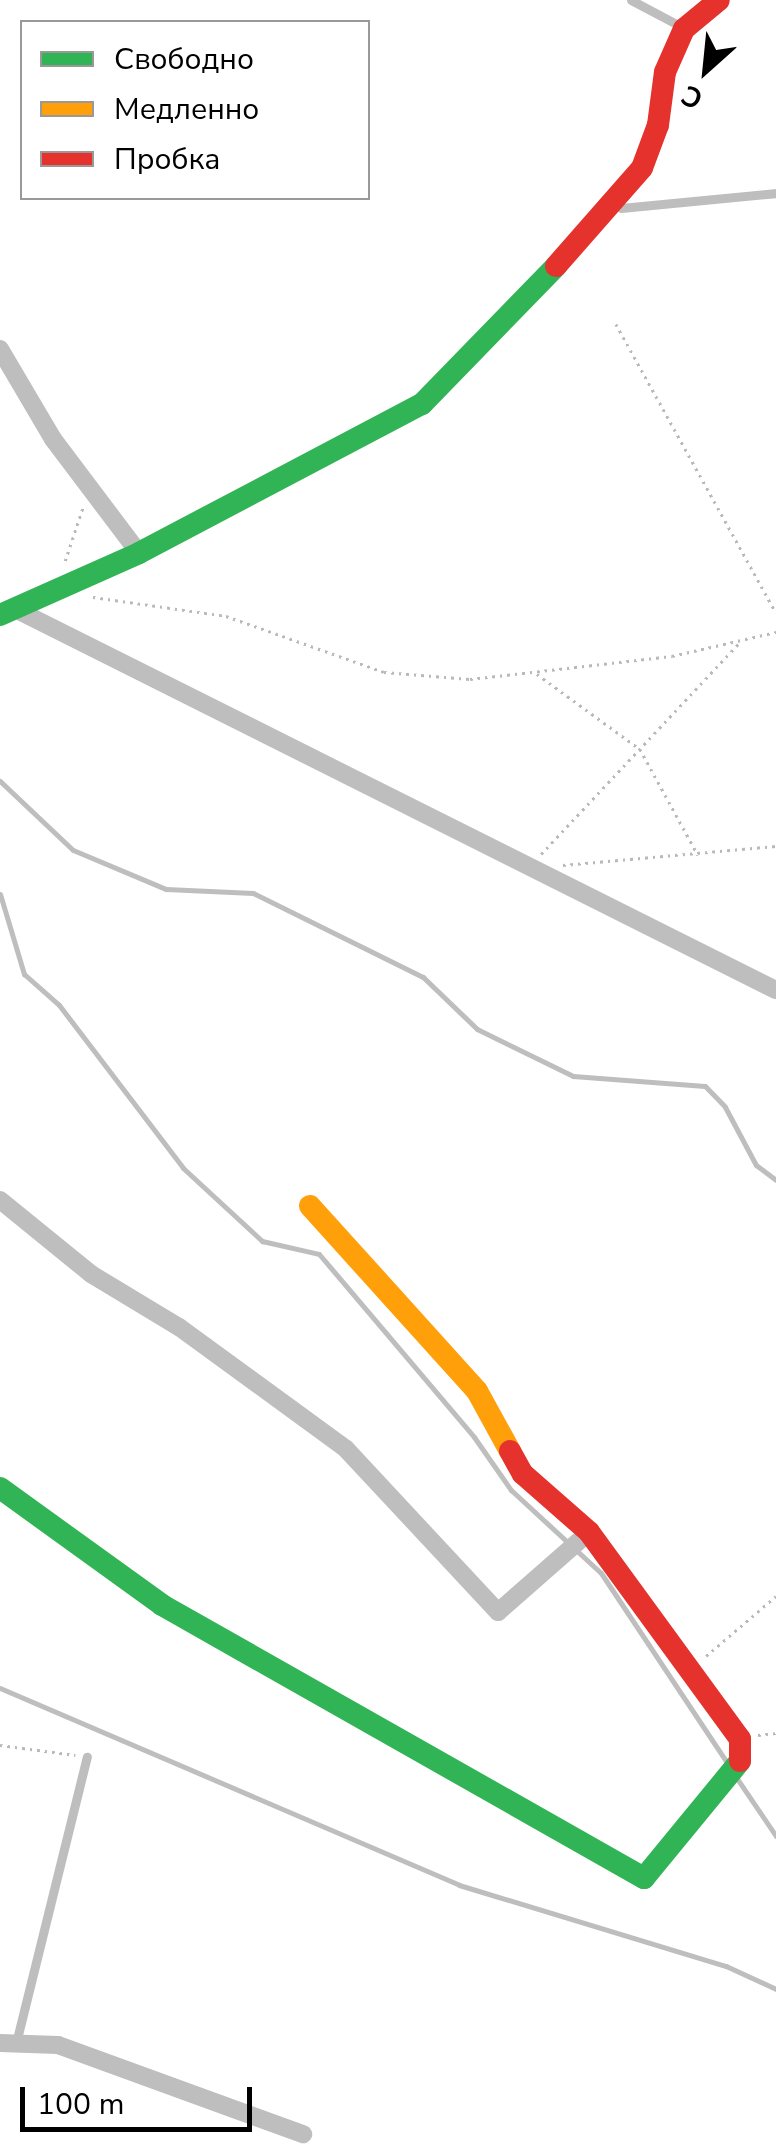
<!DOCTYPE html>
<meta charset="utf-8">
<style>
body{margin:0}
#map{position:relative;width:776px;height:2152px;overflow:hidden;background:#fff;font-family:"Nunito Sans",sans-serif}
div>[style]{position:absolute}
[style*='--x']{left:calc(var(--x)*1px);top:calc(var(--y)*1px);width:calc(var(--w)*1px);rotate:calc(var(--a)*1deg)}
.stream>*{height:5px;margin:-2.5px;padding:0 2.5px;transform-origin:2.5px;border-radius:2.5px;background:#bebebe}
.path>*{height:2.5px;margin-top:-1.25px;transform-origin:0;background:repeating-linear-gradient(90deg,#b9b9b9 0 2.5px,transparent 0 7.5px)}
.lane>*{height:9px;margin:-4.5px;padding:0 4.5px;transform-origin:4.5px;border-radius:4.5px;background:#bebebe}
.street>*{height:18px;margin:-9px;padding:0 9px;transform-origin:9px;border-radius:9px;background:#bebebe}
.fast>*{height:22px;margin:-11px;padding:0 11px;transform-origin:11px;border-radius:11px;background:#30b455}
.slow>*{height:22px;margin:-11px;padding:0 11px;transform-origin:11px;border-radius:11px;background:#ff9f0a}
.jam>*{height:22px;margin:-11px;padding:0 11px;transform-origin:11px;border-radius:11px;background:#e5322d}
span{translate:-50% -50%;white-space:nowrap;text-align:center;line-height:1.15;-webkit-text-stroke:8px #fff;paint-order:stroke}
.legend{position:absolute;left:20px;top:20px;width:350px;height:180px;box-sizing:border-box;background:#fff;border:2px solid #999;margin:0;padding:12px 18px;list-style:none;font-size:30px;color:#000}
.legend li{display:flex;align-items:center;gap:20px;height:50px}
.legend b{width:50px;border:2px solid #999}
.north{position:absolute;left:656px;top:20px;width:100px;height:100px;-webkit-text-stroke:8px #fff;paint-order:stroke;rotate:207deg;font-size:28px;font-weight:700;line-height:40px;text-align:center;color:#000}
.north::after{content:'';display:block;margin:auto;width:35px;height:45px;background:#000;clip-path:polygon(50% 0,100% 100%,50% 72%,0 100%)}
.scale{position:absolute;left:20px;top:2087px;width:232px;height:45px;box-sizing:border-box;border:5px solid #000;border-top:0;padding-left:12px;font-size:30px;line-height:35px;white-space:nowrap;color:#000;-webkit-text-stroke:8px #fff;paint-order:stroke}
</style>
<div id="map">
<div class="stream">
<div style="--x:0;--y:781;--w:100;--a:43.4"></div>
<div style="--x:73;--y:850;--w:101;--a:22.8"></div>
<div style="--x:166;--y:889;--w:87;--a:2.6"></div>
<div style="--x:253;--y:893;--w:190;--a:26.3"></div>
<div style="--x:423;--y:977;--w:75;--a:43.9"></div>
<div style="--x:477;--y:1029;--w:107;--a:26.1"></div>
<div style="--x:573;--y:1076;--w:132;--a:4.3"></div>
<div style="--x:705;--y:1086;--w:29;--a:46"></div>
<div style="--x:725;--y:1107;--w:66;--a:61.9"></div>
<div style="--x:756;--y:1165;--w:25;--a:37"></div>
<div style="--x:0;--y:894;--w:84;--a:73.3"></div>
<div style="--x:24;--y:974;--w:47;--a:41.5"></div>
<div style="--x:59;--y:1005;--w:205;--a:52.7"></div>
<div style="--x:183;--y:1168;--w:108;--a:42.7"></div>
<div style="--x:262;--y:1241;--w:58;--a:12.8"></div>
<div style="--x:319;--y:1254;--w:240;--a:49.7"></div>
<div style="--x:474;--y:1437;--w:65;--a:55.1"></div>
<div style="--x:511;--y:1490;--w:122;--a:42.7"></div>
<div style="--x:601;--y:1573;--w:228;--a:56.4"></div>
<div style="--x:0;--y:1688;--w:499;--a:23.2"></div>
<div style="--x:459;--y:1885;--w:279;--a:16.9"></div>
<div style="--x:726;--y:1966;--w:55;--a:24.7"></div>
<div style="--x:736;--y:1777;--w:71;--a:55.9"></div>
</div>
<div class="path">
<div style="--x:616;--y:324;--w:330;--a:61"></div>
<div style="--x:65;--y:561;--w:57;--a:-71.6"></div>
<div style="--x:93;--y:597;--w:134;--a:8.1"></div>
<div style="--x:226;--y:616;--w:168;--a:19.5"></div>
<div style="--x:384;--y:672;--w:86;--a:4.7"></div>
<div style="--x:470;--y:679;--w:203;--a:-6.5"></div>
<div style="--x:672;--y:656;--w:107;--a:-13"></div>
<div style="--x:537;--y:674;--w:127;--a:36.1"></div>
<div style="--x:640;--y:749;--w:121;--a:61.3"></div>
<div style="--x:541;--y:854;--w:292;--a:-46.8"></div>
<div style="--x:563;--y:865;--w:214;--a:-5.1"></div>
<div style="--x:706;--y:1656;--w:92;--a:-40.6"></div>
<div style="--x:758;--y:1735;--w:18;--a:-6"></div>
<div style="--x:0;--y:1745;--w:76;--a:7.6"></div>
</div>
<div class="lane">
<div style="--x:631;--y:0;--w:58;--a:27.9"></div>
<div style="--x:621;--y:208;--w:156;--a:-5.5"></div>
<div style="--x:16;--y:2043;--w:295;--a:-76.1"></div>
</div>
<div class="street">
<div style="--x:0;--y:349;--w:104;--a:59.5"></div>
<div style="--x:53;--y:439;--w:143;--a:53"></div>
<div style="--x:13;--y:608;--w:853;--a:26.6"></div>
<div style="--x:0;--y:1200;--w:117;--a:39.1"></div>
<div style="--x:91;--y:1274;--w:103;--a:31.1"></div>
<div style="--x:179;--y:1327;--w:207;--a:36.1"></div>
<div style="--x:346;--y:1449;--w:223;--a:47"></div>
<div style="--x:498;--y:1612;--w:121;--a:-41.3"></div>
<div style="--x:0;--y:2043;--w:58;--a:2"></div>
<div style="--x:58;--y:2045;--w:261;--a:20"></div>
</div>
<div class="fast">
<div style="--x:0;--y:615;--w:152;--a:-24"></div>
<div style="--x:139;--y:553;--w:320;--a:-27.8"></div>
<div style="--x:422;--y:404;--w:192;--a:-45.8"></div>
<div style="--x:0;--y:1488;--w:200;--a:35.8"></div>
<div style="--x:162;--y:1605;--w:554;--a:29.53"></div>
<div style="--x:644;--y:1878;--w:151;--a:-50.6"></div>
</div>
<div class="slow">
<div style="--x:310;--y:1206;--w:249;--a:47.9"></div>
<div style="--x:477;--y:1391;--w:68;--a:61.2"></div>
</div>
<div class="jam">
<div style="--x:556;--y:266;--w:130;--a:-48.7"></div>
<div style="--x:642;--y:168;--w:46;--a:-69.6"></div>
<div style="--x:658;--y:125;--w:53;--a:-82.5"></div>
<div style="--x:665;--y:72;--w:47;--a:-66.2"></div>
<div style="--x:684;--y:29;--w:45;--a:-39.6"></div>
<div style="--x:510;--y:1451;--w:26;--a:61"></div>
<div style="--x:523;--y:1474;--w:88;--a:41.3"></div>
<div style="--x:589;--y:1532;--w:256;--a:53.9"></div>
<div style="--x:740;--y:1739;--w:22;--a:90"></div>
</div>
<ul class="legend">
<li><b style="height:12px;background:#30b455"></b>Свободно</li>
<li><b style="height:12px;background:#ff9f0a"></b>Медленно</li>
<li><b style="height:12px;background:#e5322d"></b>Пробка</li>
</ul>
<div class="north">С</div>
<div class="scale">100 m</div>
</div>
